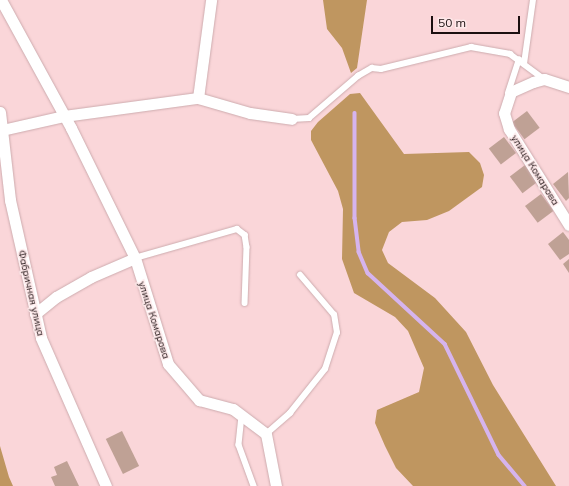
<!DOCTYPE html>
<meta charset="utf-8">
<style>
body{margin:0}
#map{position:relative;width:569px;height:486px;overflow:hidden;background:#fad6d9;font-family:Mulish,sans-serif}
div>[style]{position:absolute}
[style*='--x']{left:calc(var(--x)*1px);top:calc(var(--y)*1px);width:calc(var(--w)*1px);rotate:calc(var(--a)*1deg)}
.forest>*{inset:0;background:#bf9660}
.stream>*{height:3.5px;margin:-1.75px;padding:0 1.75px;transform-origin:1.75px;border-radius:1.75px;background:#d6b4ee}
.building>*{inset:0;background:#bfa195;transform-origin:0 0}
.roads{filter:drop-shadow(0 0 1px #cdabae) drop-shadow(0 0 1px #cdabae)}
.service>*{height:5.5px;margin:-2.75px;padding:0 2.75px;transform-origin:2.75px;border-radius:2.75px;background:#fff}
.minor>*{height:11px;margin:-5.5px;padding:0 5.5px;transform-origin:5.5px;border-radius:5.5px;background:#fff}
span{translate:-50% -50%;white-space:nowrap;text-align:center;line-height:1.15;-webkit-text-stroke:3px #fde8e9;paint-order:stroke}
.street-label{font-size:10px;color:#1b0f10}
.scale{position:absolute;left:431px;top:16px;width:89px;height:18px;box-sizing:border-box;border:2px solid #1b0f10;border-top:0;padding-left:5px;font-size:12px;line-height:14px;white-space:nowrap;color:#1b0f10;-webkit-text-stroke:3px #fde8e9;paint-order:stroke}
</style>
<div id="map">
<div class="forest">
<div style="clip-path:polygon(323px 0,367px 0,357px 68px,351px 73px,342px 48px,327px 29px)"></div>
<div style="clip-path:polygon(360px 93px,404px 154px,469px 152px,480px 163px,484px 175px,482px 187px,449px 211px,427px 220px,402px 222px,389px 232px,382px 250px,388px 263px,435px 298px,466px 332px,493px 385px,556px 486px,413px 486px,396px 468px,385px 446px,375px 423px,377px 410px,419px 392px,424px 368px,408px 331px,395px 317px,354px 293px,342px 259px,343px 209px,338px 191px,311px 140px,311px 131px,318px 122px,350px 94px)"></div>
<div style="clip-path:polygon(0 446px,9px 477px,13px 486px,0 486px)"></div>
</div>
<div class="stream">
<div style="--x:355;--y:113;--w:105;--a:90"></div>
<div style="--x:355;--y:218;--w:34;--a:83"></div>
<div style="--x:359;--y:252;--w:23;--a:67"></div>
<div style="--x:368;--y:273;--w:105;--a:42.7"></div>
<div style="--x:445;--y:344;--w:123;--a:64.1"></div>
<div style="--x:499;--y:455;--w:40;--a:50"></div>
</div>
<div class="building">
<div style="left:527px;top:111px;width:21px;height:19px;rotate:53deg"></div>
<div style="left:504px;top:137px;width:20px;height:19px;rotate:53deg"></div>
<div style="left:525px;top:165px;width:21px;height:19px;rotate:53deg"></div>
<div style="clip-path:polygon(568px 172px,569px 198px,566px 201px,553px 184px)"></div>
<div style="left:541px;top:194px;width:21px;height:20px;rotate:53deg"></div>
<div style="clip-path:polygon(563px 232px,569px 240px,569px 254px,560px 260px,548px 244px)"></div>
<div style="clip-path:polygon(569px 259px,569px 273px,563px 264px)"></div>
<div style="left:122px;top:431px;width:39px;height:18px;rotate:64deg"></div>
<div style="clip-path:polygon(67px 461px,79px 486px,55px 486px,51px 477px,57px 475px,54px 467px)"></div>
</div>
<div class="roads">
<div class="service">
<div style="--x:524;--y:64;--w:65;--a:-82"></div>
<div style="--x:508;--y:93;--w:35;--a:-72"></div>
<div style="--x:292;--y:119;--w:17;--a:-3"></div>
<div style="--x:309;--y:118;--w:65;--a:-40.6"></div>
<div style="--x:358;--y:76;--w:16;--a:-30"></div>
<div style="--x:372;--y:68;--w:9;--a:6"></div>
<div style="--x:381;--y:69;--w:93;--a:-13.7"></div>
<div style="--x:471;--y:47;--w:40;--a:10"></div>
<div style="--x:510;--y:54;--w:42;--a:36.3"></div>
<div style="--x:135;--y:258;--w:106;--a:-15.9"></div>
<div style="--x:237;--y:229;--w:10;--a:37"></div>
<div style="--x:245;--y:235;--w:12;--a:81"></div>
<div style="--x:247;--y:247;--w:56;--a:92"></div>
<div style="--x:242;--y:416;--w:29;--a:96"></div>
<div style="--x:239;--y:445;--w:44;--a:69.9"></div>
<div style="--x:266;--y:434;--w:32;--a:-41"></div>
<div style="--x:290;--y:413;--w:56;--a:-51.5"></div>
<div style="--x:325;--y:369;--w:38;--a:-72"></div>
<div style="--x:337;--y:333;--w:18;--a:-99"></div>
<div style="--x:334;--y:315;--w:52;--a:-130.4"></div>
</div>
<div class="minor">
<div style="--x:1;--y:0;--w:146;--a:61.3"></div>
<div style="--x:71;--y:128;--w:145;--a:63.8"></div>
<div style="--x:135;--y:258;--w:111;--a:72.7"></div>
<div style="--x:168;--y:364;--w:48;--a:49.3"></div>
<div style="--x:199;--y:400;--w:35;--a:15"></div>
<div style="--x:233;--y:409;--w:41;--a:37.1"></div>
<div style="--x:266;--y:434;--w:53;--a:79.1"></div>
<div style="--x:569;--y:87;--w:26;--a:-162"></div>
<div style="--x:544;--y:79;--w:11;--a:165"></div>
<div style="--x:533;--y:82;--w:24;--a:156"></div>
<div style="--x:511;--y:92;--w:22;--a:108"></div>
<div style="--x:504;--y:113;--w:17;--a:73"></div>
<div style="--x:509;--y:129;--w:113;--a:58"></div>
<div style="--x:198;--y:98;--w:99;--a:-82.4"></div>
<div style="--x:0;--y:112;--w:89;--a:83.5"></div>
<div style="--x:10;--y:200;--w:141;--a:77.3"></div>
<div style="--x:41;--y:338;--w:162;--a:66.3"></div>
<div style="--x:2;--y:130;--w:64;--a:-12.7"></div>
<div style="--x:64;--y:116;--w:135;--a:-7.7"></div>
<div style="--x:198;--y:98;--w:54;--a:16.1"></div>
<div style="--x:250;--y:113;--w:42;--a:8.1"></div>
<div style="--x:35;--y:314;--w:27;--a:-39"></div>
<div style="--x:56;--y:297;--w:40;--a:-29.7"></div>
<div style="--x:91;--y:277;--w:48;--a:-23.4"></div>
</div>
</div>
<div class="street-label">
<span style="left:535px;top:170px;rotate:58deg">улица Комарова</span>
<span style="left:31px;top:293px;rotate:77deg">Фабричная улица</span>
<span style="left:154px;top:320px;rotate:72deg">улица Комарова</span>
</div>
<div class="scale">50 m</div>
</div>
